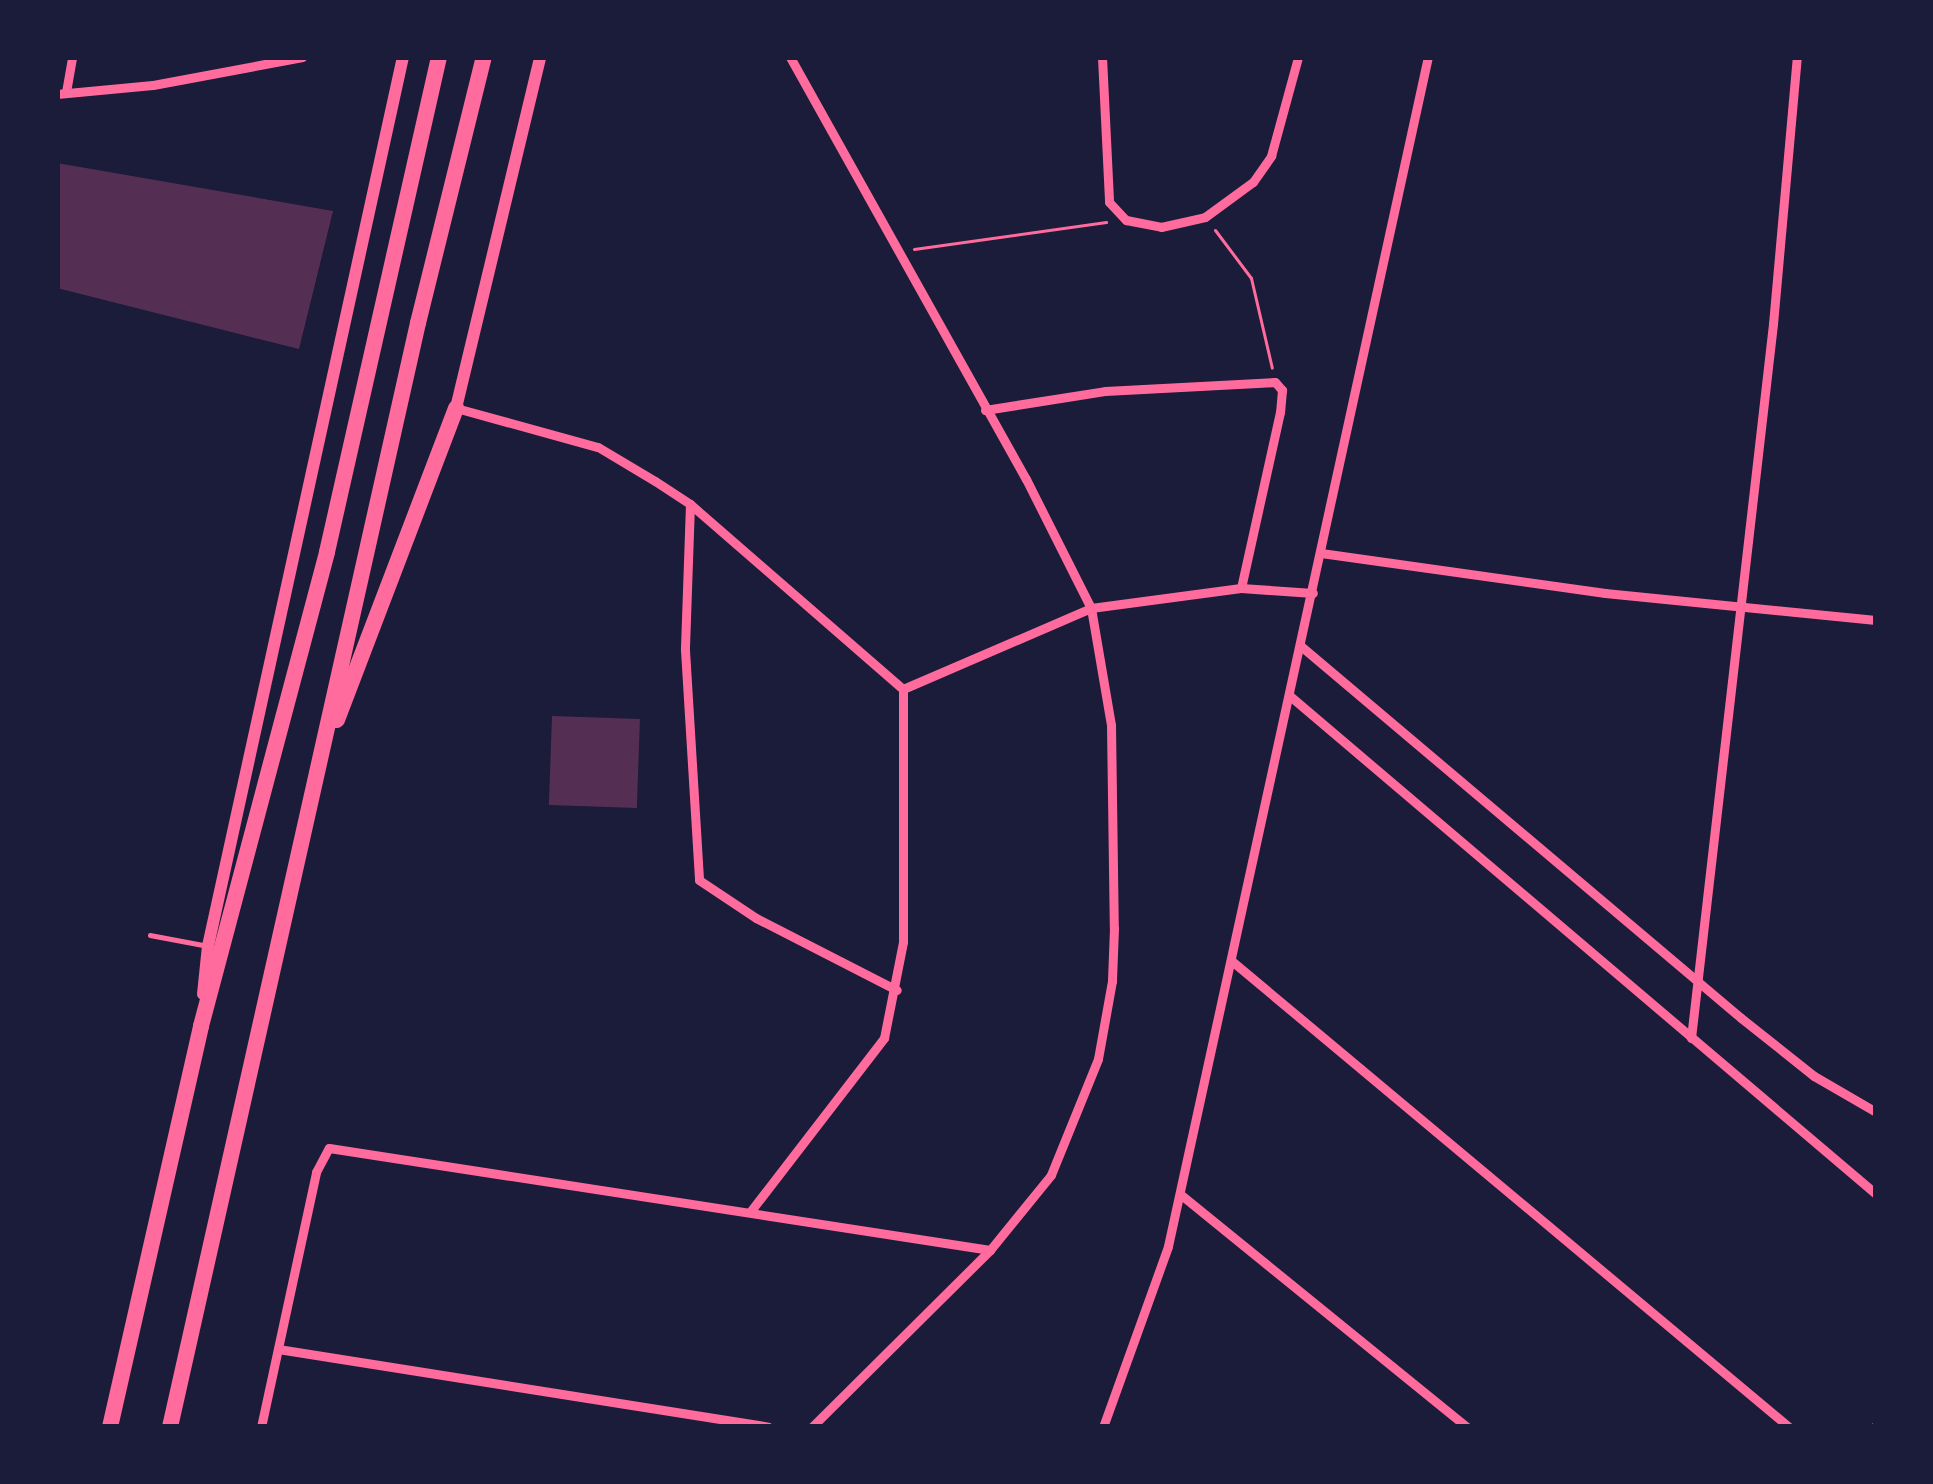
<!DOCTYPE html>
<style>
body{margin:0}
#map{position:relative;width:1933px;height:1484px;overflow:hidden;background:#1b1b3a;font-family:"PT Sans Narrow",sans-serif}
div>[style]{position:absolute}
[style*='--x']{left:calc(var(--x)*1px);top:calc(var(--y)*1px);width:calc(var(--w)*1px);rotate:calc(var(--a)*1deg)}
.building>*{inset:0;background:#542f53;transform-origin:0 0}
.path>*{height:3px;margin:-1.5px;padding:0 1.5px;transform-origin:1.5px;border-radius:1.5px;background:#ff6b9d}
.service>*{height:4.5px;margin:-2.25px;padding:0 2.25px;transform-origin:2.25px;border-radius:2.25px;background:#ff6b9d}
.minor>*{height:9px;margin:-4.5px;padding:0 4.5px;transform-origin:4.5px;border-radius:4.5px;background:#ff6b9d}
.tertiary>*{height:12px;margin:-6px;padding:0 6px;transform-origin:6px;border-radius:6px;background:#ff6b9d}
.motorway>*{height:16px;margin:-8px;padding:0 8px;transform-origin:8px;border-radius:8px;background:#ff6b9d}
span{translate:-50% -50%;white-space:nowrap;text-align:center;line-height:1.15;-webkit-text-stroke:12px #1b1b3a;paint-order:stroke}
.frame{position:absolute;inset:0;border:60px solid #1b1b3a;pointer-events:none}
</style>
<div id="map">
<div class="building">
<div style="clip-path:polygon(57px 163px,333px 211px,299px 349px,57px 288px)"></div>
<div style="left:552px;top:716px;width:88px;height:89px;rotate:2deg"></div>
</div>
<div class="path">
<div style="--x:1215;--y:230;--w:60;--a:53.1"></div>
<div style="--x:1251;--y:278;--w:92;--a:76.9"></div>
<div style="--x:914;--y:249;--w:194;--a:-8"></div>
</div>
<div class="service">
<div style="--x:150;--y:935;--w:59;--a:10.7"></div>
</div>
<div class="minor">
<div style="--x:790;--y:57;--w:484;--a:60.8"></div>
<div style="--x:1026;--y:479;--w:144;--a:63.3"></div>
<div style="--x:1091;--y:608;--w:119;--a:80.3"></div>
<div style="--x:1111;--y:725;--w:203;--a:89.2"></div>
<div style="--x:1114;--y:928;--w:53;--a:92.2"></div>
<div style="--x:1112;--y:981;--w:79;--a:100.2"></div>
<div style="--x:1098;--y:1059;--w:125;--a:112.1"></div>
<div style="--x:1051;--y:1175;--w:97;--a:129.1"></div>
<div style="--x:990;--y:1250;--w:251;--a:135.2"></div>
<div style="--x:1102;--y:57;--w:145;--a:87.2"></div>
<div style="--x:1109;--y:202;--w:25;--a:47"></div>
<div style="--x:1126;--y:220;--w:36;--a:11"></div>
<div style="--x:1161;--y:227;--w:45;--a:-12.8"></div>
<div style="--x:1205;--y:217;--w:59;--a:-36.1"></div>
<div style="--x:1253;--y:182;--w:32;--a:-55"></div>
<div style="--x:1271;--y:156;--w:103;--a:-74.7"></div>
<div style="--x:66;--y:92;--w:36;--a:-80"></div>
<div style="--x:57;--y:94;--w:96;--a:-5.4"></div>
<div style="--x:153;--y:85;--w:152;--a:-10.6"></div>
<div style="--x:456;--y:408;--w:147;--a:15.4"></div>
<div style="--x:598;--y:447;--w:66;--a:30.8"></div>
<div style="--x:655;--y:481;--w:42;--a:33.3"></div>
<div style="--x:690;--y:504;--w:282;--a:41"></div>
<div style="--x:985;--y:410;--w:121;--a:-9"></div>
<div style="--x:1105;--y:391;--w:170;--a:-3"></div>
<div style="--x:1275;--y:382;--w:11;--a:49"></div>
<div style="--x:1282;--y:390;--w:22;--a:95"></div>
<div style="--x:1280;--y:412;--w:180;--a:102.5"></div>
<div style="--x:690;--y:504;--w:146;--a:92"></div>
<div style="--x:685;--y:650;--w:230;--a:86.5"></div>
<div style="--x:699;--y:880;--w:69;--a:33.7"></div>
<div style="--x:756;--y:918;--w:158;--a:27.1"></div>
<div style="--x:1321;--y:553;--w:287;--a:8"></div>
<div style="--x:1605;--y:593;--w:272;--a:5.7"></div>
<div style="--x:1302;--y:647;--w:575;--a:40.2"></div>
<div style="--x:1741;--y:1018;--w:93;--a:38.5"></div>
<div style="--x:1814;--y:1076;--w:72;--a:30.1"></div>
<div style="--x:903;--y:689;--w:205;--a:-23.3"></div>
<div style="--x:1091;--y:608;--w:151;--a:-7.6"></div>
<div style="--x:1241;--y:588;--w:72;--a:4"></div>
<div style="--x:1290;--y:696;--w:769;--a:40.36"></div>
<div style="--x:1233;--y:962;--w:725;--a:39.91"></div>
<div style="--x:1691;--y:1038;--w:719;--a:-83.45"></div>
<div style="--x:1773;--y:324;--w:268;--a:-84.9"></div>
<div style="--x:1180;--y:1194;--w:370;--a:39.1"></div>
<div style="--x:750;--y:1212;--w:220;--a:-52.4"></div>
<div style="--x:884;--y:1038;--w:98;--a:-78.8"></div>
<div style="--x:903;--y:942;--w:253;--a:-90"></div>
<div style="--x:278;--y:1349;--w:496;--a:9"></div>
<div style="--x:261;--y:1427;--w:261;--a:-77.8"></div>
<div style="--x:316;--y:1172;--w:27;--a:-62"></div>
<div style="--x:329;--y:1148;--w:669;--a:8.77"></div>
<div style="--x:1103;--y:1427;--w:192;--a:-70.2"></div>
<div style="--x:1168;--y:1246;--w:1217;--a:-77.67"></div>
<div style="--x:1874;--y:1427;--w:2;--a:-27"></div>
</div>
<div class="tertiary">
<div style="--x:456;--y:408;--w:361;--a:-76.5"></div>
<div style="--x:203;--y:994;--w:48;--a:-84.1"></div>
<div style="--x:208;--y:946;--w:910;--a:-77.63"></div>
</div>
<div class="motorway">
<div style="--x:337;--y:720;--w:334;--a:-69.1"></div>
<div style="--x:110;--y:1427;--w:411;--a:-77.2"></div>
<div style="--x:201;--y:1026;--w:490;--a:-75.1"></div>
<div style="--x:327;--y:552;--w:508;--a:-77.25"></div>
<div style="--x:170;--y:1427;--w:1132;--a:-77.34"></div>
<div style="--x:418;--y:323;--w:274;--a:-76.1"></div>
</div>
<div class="frame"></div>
</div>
